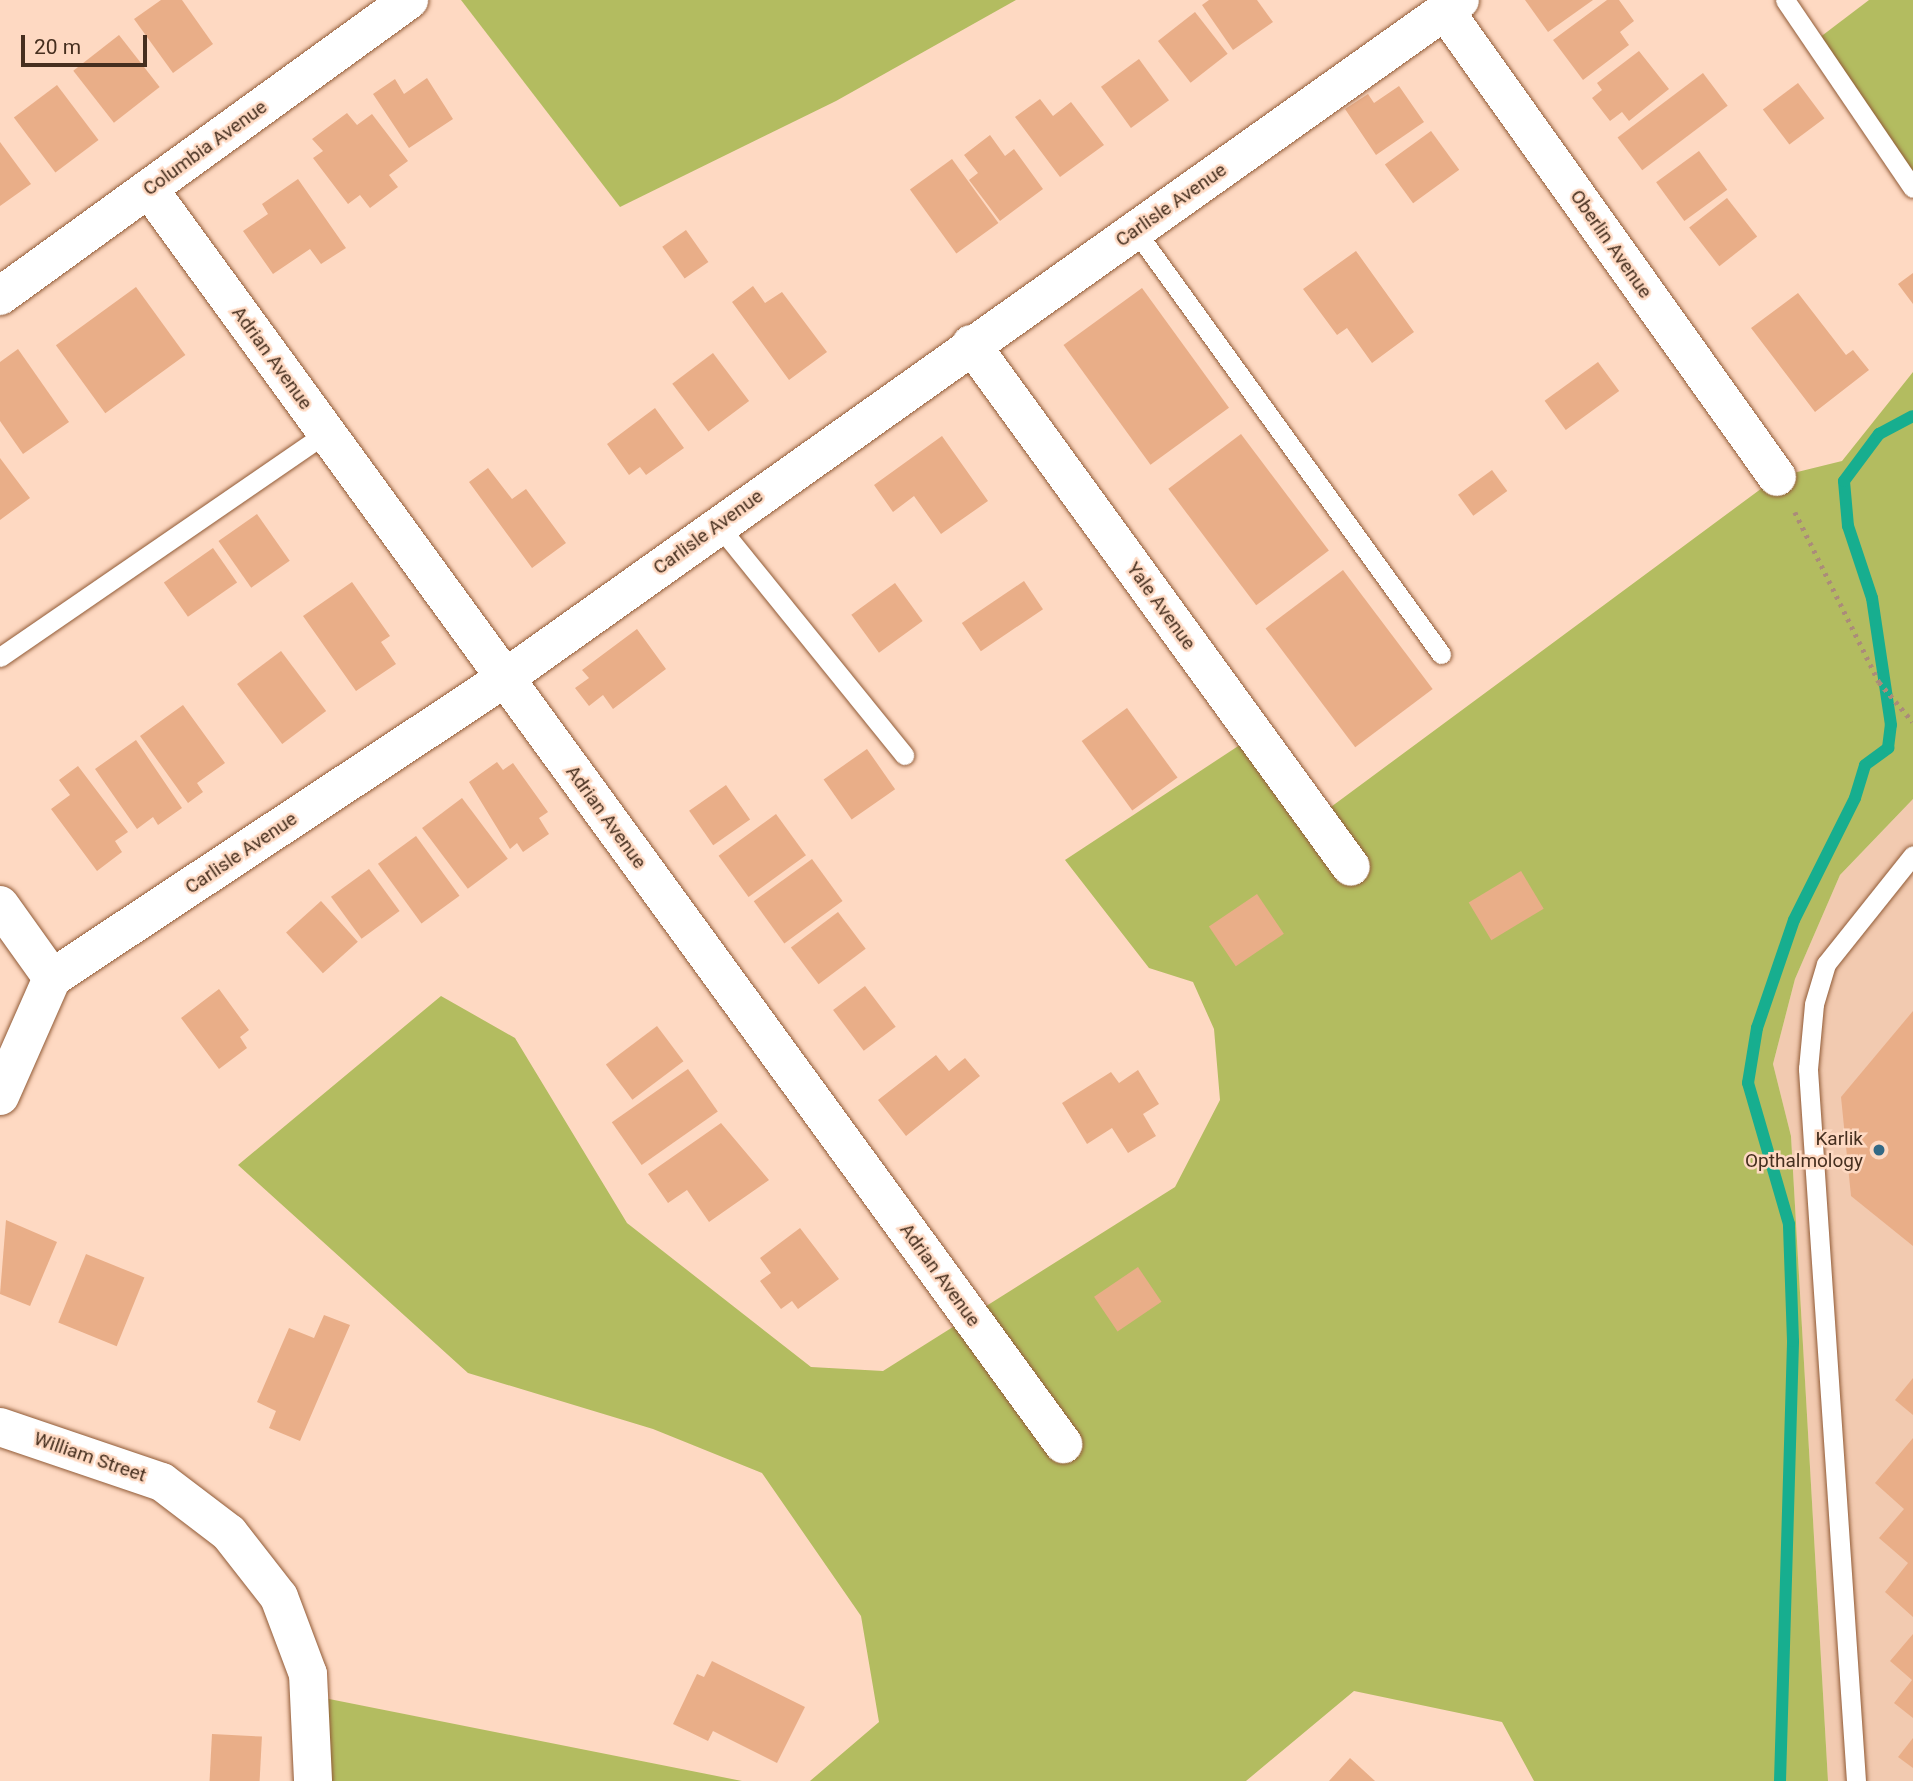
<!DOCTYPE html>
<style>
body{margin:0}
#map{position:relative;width:1913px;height:1781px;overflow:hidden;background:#fed9c2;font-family:Roboto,sans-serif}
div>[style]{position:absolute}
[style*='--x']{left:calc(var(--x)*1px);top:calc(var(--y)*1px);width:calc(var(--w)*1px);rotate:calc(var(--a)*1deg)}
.built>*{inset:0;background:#f2cab0}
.green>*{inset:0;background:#b3bc60}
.stream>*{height:12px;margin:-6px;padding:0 6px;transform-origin:6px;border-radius:6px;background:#17ae8f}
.building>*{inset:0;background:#e9ae88;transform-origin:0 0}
.path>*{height:4.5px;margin-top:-2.25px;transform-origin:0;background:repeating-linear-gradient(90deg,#ab8c79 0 3.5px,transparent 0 8.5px)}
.roads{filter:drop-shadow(0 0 2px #915b37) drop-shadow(0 0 2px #915b37)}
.service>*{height:19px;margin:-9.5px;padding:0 9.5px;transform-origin:9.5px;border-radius:9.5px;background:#fff}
.minor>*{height:38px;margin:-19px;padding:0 19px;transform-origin:19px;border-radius:19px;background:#fff}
.dots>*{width:19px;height:19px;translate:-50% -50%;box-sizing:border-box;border:4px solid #fed9c2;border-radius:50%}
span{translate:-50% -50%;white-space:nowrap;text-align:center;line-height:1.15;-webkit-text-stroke:5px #fed9c2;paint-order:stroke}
.street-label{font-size:19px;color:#462f1f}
.poi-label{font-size:19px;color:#462f1f}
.right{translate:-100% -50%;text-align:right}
.scale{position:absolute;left:21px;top:35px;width:126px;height:32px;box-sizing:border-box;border:4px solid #462f1f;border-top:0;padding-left:9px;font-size:21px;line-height:24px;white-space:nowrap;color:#462f1f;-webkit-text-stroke:5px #fed9c2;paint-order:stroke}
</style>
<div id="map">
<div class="built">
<div style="clip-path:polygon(1913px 799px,1913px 1781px,1828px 1781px,1791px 1136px,1773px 1064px,1795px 979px,1840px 875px)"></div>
</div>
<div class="green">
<div style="clip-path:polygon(461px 0,1016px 0,836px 101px,620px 207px)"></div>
<div style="clip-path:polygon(1869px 0,1913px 0,1913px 188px,1815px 41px)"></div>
<div style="clip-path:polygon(1913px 372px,1913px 799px,1840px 875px,1795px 979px,1773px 1064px,1791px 1136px,1828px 1781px,1534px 1781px,1502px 1722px,1354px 1691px,1246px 1781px,810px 1781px,879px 1722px,861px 1616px,762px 1473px,653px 1429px,468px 1373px,238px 1165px,441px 996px,515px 1038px,627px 1223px,811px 1367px,883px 1371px,1175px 1187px,1220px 1100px,1214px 1029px,1193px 982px,1149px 968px,1065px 860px,1255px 735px,1316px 818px,1777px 477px,1842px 461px)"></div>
<div style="clip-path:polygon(309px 1695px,742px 1781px,313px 1781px)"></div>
</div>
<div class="stream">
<div style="--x:1780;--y:1781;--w:440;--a:-88.3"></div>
<div style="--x:1793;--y:1341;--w:117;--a:-92"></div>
<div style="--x:1789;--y:1224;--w:147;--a:-106.2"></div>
<div style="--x:1748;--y:1083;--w:56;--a:-80.7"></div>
<div style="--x:1757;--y:1028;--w:114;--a:-71.1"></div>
<div style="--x:1794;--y:920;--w:136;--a:-63.4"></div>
<div style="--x:1855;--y:798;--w:34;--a:-73"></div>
<div style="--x:1865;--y:765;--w:29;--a:-36"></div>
<div style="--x:1888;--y:748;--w:23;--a:-83"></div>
<div style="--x:1891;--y:725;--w:128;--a:-98.5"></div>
<div style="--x:1872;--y:598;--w:76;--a:-108.4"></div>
<div style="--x:1848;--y:526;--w:45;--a:-95.1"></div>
<div style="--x:1844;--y:481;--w:59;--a:-53.3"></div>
<div style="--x:1879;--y:434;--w:38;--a:-28"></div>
</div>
<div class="building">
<div style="clip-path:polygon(161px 0,182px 0,213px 44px,173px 73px,134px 19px)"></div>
<div style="clip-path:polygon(1209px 0,1257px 0,1273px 22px,1233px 50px,1202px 5px)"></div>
<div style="clip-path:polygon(1525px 0,1593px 0,1548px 32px)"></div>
<div style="clip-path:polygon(1607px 0,1619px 0,1634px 21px,1620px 32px,1629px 45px,1583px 80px,1553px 40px)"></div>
<div style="left:1195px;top:12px;width:53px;height:47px;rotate:52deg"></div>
<div style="left:119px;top:35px;width:66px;height:58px;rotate:52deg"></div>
<div style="clip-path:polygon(1639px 51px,1669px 89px,1629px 121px,1622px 112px,1610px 121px,1592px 98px,1602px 90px,1597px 83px)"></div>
<div style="left:1139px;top:59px;width:51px;height:47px;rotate:54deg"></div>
<div style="left:1703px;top:73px;width:41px;height:107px;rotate:53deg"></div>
<div style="clip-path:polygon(427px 78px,453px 119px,409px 148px,373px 94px,395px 79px,404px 94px)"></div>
<div style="left:1798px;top:83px;width:44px;height:44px;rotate:53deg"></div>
<div style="left:57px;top:85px;width:69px;height:54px;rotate:53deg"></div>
<div style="clip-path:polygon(1399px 86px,1424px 122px,1376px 155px,1345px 109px,1368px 94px,1374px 103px)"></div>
<div style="clip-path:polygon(1040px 99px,1053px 116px,1071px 102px,1104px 145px,1060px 177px,1015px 117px)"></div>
<div style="clip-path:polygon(347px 113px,357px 125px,372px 114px,408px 161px,389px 175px,398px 187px,370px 208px,360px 195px,348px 204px,313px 158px,323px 151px,312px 139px)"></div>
<div style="left:1431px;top:131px;width:48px;height:57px;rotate:54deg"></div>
<div style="clip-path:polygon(990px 135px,1005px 156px,1014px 149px,1043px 189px,1000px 221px,969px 180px,978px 173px,964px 155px)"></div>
<div style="clip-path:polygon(0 142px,31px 184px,0 206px)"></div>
<div style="left:1699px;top:151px;width:48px;height:53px;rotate:54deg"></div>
<div style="left:952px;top:159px;width:79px;height:52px;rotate:54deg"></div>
<div style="clip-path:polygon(298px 179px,346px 248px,321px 264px,310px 249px,273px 274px,243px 231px,268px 214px,262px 204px)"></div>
<div style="left:1727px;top:198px;width:49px;height:48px;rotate:52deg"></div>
<div style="left:686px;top:230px;width:39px;height:29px;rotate:55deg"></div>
<div style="clip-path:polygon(1356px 251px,1414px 332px,1372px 363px,1347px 328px,1337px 335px,1303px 289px)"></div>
<div style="clip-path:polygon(1913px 273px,1913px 304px,1898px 284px)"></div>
<div style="clip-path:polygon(753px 286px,765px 303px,782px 292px,827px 352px,789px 380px,732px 302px)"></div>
<div style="left:136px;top:287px;width:84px;height:99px;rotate:54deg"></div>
<div style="left:1142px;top:288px;width:148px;height:97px;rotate:54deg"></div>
<div style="clip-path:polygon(1798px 293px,1846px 355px,1853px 350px,1869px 370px,1815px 412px,1751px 328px)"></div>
<div style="clip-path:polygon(18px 349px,69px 422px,23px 454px,0 421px,0 362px)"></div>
<div style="left:713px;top:353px;width:60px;height:51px;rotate:53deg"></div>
<div style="left:1598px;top:362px;width:36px;height:66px;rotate:54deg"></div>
<div style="clip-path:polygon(655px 408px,684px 448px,646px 475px,640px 467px,629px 475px,607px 444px)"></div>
<div style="left:1241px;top:434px;width:146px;height:91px;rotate:53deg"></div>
<div style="clip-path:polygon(942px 436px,988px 501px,941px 534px,914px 496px,893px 512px,874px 485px)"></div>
<div style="clip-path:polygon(0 458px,30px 498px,0 520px)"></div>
<div style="clip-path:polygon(488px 468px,512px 499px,526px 489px,566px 543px,532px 568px,469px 482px)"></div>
<div style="left:1492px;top:470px;width:26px;height:42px;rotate:54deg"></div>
<div style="left:257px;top:514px;width:57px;height:47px;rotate:55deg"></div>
<div style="left:213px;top:548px;width:42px;height:60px;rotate:55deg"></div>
<div style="left:1343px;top:570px;width:149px;height:97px;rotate:53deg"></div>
<div style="left:1024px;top:581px;width:34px;height:75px;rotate:56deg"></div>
<div style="clip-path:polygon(352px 582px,390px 636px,381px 642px,396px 664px,356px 691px,303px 616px)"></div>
<div style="left:895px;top:583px;width:47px;height:54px;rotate:54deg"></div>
<div style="clip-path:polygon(637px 629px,666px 669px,613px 709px,603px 695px,589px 706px,575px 688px,589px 678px,582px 670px)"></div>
<div style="left:281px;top:651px;width:75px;height:55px;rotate:53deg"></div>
<div style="clip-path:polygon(183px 705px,225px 763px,197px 783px,203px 792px,188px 803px,140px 736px)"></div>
<div style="left:1127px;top:708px;width:86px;height:56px;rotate:54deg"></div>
<div style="clip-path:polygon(136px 740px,182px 808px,158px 825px,153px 817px,137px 829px,95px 769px)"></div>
<div style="left:867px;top:749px;width:49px;height:53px;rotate:55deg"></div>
<div style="clip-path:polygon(497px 762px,503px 770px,513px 763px,548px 812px,539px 818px,549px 834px,523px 852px,517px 843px,510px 849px,469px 782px)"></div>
<div style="clip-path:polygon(78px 766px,128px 832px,115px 841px,122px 852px,97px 871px,51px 809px,70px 795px,59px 780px)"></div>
<div style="left:726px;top:785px;width:42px;height:45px;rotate:55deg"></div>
<div style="left:462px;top:798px;width:76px;height:50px;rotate:53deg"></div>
<div style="left:776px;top:814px;width:51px;height:71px;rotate:54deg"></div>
<div style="left:416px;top:836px;width:74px;height:47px;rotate:54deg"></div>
<div style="left:812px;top:859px;width:52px;height:72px;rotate:54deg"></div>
<div style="left:369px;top:869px;width:52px;height:47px;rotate:54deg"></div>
<div style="left:1521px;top:871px;width:44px;height:61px;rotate:59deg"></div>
<div style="left:1257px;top:894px;width:48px;height:58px;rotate:56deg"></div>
<div style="left:321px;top:901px;width:55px;height:47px;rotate:48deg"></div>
<div style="left:838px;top:912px;width:46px;height:59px;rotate:53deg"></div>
<div style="left:865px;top:986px;width:51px;height:40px;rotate:53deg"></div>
<div style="clip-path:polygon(219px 989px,249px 1030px,240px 1037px,247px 1048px,219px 1069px,181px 1018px)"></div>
<div style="clip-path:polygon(1913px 1011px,1913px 1246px,1851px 1196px,1841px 1097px)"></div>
<div style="left:657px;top:1026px;width:44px;height:64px;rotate:53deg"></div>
<div style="clip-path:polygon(936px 1055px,949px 1071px,965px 1058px,980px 1076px,906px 1136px,878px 1100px)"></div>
<div style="left:688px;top:1069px;width:52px;height:93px;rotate:55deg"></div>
<div style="clip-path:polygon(1138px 1070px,1159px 1104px,1143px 1114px,1156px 1136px,1128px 1153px,1112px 1128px,1087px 1144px,1062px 1103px,1111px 1072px,1119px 1083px)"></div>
<div style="clip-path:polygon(721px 1123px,769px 1180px,709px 1222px,687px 1190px,668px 1203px,648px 1174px)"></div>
<div style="clip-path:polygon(6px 1220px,57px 1242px,30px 1306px,0 1294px)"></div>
<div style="clip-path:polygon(800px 1228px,839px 1279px,798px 1309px,792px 1301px,781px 1309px,760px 1281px,771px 1273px,760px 1258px)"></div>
<div style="left:86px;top:1254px;width:63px;height:74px;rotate:22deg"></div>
<div style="left:1138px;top:1267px;width:42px;height:53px;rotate:56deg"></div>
<div style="clip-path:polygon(324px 1315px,350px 1325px,300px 1441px,269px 1428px,276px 1411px,257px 1402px,289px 1328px,314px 1338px)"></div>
<div style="clip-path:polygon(1913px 1378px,1913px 1415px,1895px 1400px)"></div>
<div style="clip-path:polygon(1913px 1438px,1913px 1617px,1885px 1592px,1908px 1563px,1879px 1538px,1904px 1509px,1875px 1483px)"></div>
<div style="clip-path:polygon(1913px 1634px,1913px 1718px,1894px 1703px,1912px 1680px,1890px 1661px)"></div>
<div style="clip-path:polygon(712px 1661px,805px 1707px,777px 1763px,713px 1731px,708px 1741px,673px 1724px,697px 1674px,704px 1677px)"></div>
<div style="left:212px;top:1734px;width:50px;height:47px;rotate:3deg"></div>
<div style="clip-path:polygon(1913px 1738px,1913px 1768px,1898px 1757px)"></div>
<div style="clip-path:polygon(1350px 1758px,1375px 1781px,1329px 1781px)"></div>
</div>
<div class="path">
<div style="--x:1795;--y:512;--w:190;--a:63.7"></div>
<div style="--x:1879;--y:682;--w:52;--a:49.6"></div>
</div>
<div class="roads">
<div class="service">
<div style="--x:1785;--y:0;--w:227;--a:55.8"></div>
<div style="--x:1135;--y:230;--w:523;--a:54.18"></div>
<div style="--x:718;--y:525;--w:296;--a:51"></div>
<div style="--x:0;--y:657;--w:396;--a:-34.5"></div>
<div style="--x:1856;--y:1781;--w:714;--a:-93.86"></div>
<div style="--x:1808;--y:1069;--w:65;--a:-84.7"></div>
<div style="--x:1814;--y:1004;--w:42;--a:-73.3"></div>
<div style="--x:1826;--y:964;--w:139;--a:-51.4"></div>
</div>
<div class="minor">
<div style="--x:1445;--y:11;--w:572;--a:54.53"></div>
<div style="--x:149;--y:189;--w:1553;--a:53.93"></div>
<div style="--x:0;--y:296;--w:505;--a:-35.89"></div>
<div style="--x:971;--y:344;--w:646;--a:54"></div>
<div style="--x:0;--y:905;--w:90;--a:54.5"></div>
<div style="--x:0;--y:1096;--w:129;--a:-66.2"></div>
<div style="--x:52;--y:978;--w:543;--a:-33.51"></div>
<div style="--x:505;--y:678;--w:1171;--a:-35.37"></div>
<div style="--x:0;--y:1427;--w:171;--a:18.8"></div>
<div style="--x:162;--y:1482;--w:84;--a:37.3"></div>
<div style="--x:229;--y:1533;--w:81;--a:52"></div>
<div style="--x:279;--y:1597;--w:82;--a:69.4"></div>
<div style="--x:308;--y:1674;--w:107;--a:87.3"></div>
</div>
</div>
<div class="dots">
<div style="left:1879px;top:1150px;background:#346985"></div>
</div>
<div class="street-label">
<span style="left:205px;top:148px;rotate:-36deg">Columbia Avenue</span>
<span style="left:1171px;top:205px;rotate:-35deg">Carlisle Avenue</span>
<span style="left:1611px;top:244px;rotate:55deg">Oberlin Avenue</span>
<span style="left:272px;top:358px;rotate:54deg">Adrian Avenue</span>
<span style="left:708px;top:532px;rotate:-36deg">Carlisle Avenue</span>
<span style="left:1161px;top:606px;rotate:54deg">Yale Avenue</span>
<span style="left:606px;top:817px;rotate:54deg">Adrian Avenue</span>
<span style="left:241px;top:853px;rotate:-34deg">Carlisle Avenue</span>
<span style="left:940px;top:1275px;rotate:54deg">Adrian Avenue</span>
<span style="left:90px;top:1457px;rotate:19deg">William Street</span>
</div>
<div class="poi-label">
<span class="right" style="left:1863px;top:1150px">Karlik<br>Opthalmology</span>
</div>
<div class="scale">20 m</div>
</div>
